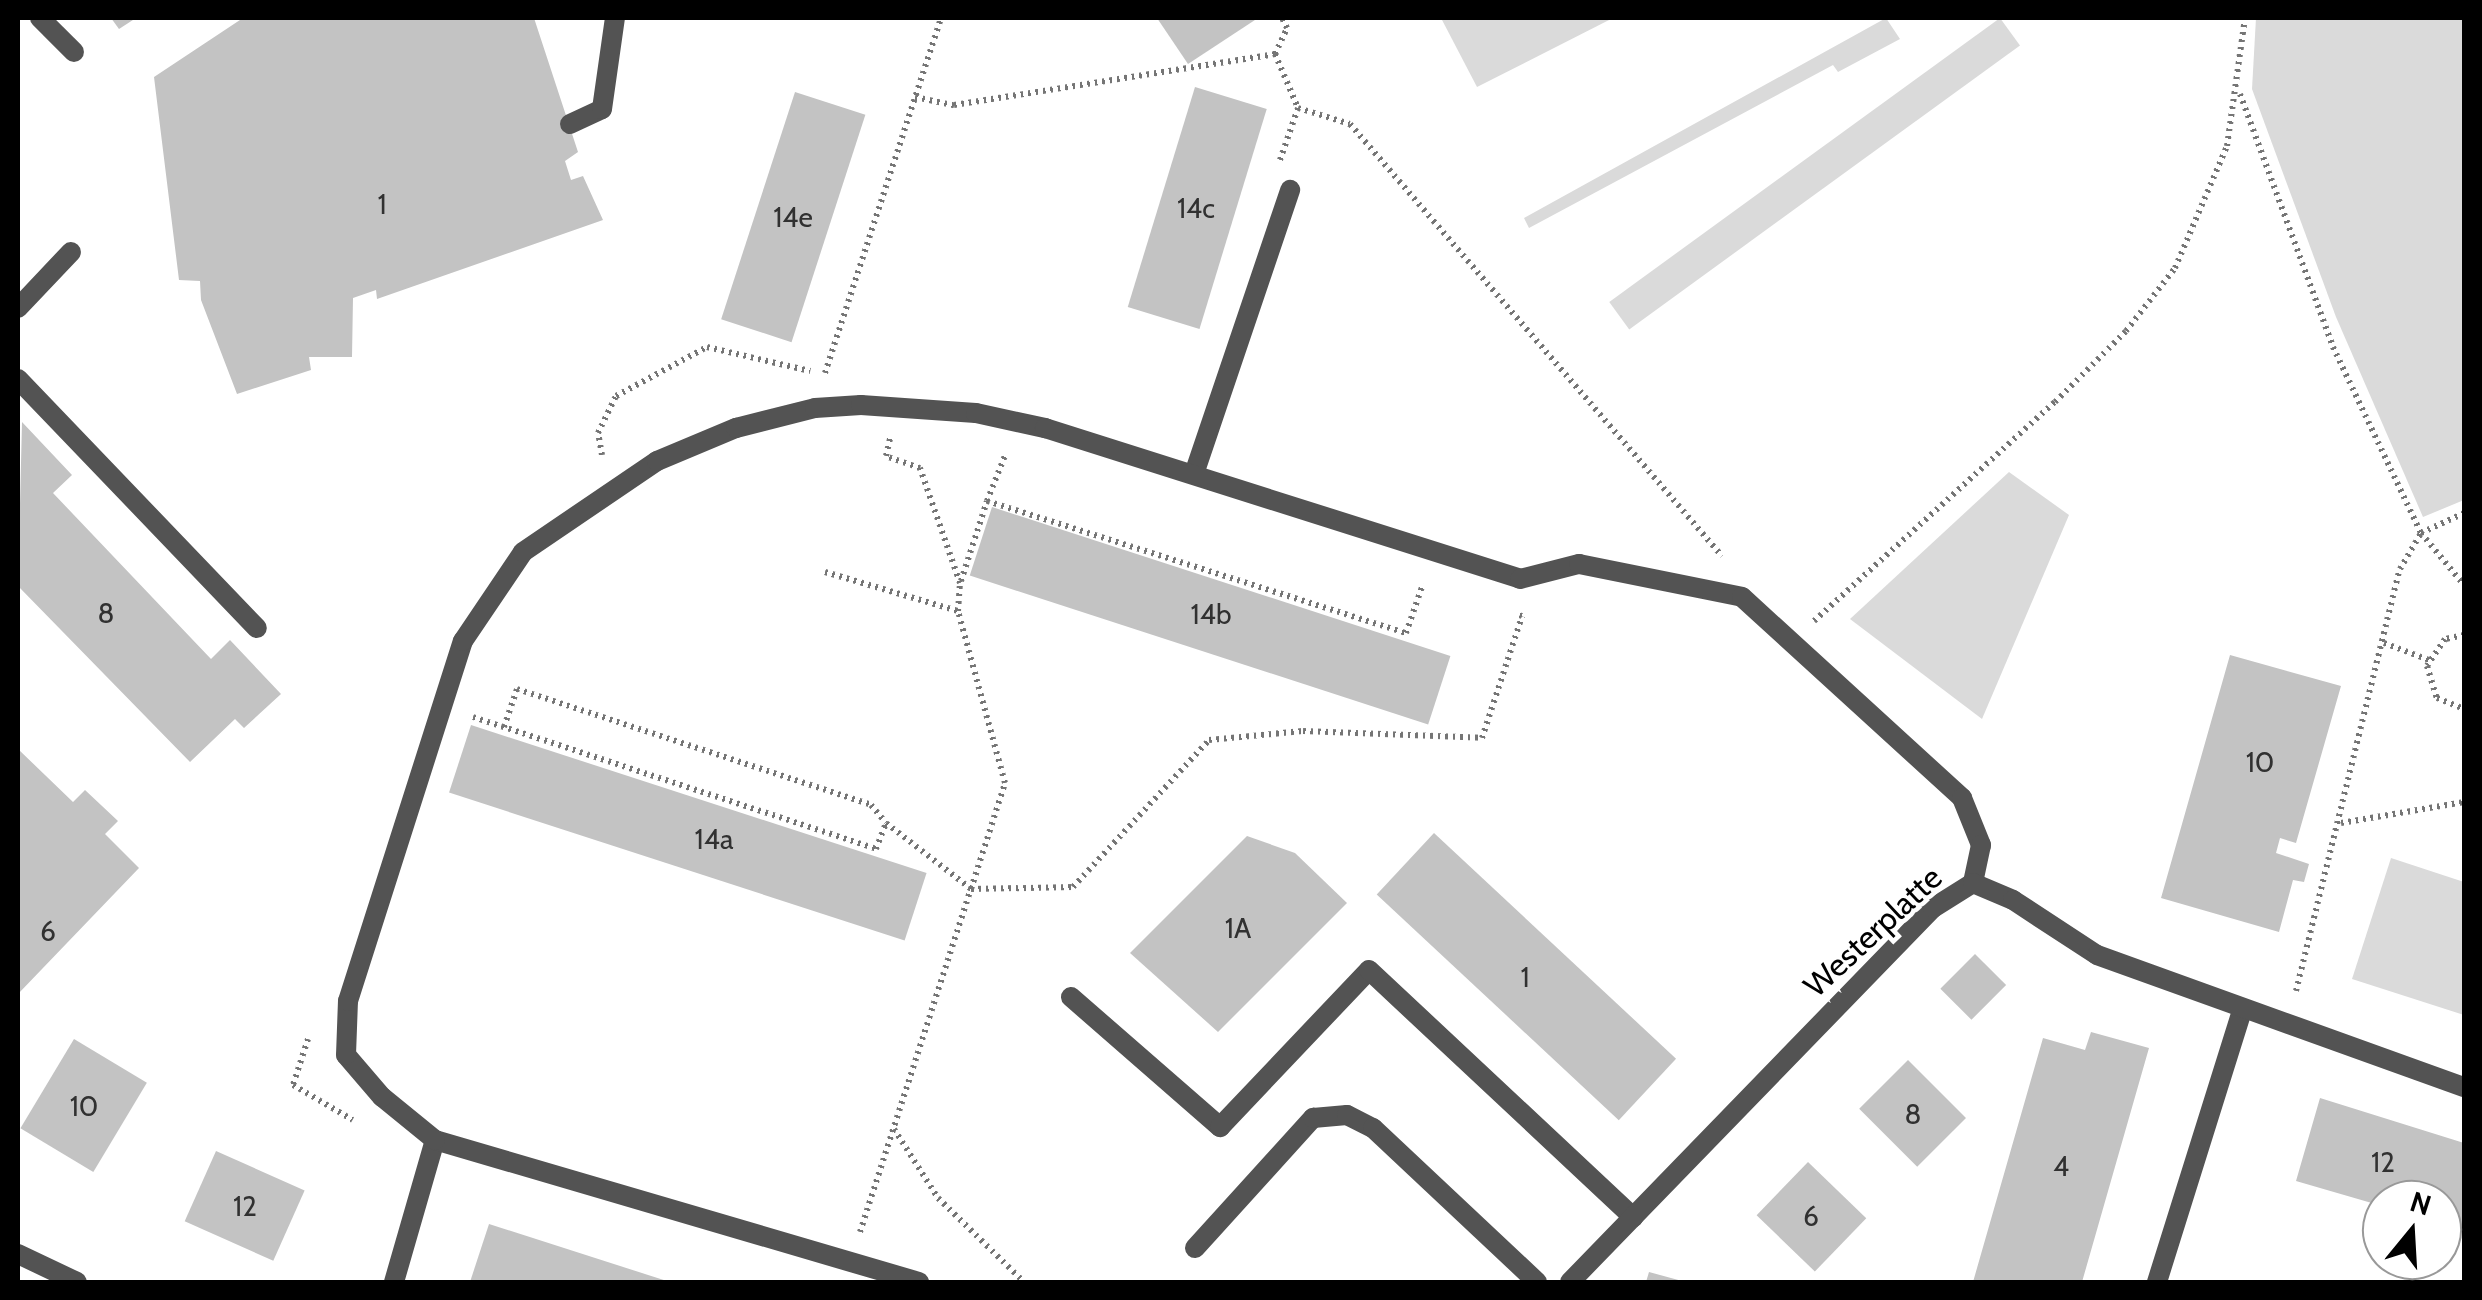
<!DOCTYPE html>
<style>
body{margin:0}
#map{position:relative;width:2482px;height:1300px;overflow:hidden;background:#fff;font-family:Cabin,sans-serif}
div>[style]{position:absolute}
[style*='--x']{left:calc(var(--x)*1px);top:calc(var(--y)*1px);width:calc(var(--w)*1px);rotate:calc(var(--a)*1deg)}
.green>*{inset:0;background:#dadada;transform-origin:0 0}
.building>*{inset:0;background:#c3c3c3;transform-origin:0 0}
.path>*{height:6px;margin-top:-3px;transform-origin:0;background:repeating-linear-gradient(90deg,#757575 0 2.5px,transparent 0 7.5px)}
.lane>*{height:20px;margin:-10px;padding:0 10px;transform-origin:10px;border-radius:10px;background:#535353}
.street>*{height:20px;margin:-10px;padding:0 10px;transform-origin:10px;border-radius:10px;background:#535353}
span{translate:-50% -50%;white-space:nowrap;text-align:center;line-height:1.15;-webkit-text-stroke:9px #fff;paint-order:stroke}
.number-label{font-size:28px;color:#313131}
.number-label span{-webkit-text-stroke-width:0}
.street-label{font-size:32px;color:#000}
.frame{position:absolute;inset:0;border:20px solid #000;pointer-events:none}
.north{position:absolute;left:2362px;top:1180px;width:100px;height:100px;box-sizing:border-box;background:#fff;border:2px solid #999;border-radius:50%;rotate:18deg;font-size:28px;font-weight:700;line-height:40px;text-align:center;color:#000}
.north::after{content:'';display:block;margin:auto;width:35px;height:45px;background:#000;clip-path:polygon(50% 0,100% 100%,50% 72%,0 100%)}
</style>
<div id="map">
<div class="green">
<div style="clip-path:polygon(1441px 18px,1613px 18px,1477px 87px)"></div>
<div style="clip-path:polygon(1886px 18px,1900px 39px,1838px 72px,1833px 65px,1529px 228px,1524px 218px)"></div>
<div style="left:2000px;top:18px;width:34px;height:483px;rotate:54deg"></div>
<div style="clip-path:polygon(2256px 18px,2464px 18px,2464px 500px,2423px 517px,2336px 317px,2252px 89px)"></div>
<div style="clip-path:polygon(2009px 472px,2069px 515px,1982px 719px,1850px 619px)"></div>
<div style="clip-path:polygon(2391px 858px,2464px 882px,2464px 1015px,2352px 979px)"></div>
</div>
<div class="building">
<div style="clip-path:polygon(111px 18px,136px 18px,119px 29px)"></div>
<div style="clip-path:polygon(243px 18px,534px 18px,578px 152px,565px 161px,571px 180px,583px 176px,603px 220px,377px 299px,376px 290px,353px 298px,352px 357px,309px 357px,311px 370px,237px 394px,201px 300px,200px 281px,179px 280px,154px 77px)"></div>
<div style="clip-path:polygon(1157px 18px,1258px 18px,1188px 64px)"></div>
<div style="left:1195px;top:87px;width:75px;height:230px;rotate:17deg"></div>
<div style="left:795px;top:92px;width:74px;height:239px;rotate:18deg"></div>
<div style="clip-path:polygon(22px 422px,72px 475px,53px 493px,211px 659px,230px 640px,281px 694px,244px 728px,235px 719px,190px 762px,18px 586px)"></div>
<div style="left:992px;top:507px;width:482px;height:72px;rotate:18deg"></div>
<div style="clip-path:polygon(2230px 655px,2341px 686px,2296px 843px,2280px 838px,2276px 853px,2309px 864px,2304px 882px,2293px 880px,2279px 932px,2161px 898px)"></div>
<div style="left:471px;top:725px;width:479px;height:71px;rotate:18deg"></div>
<div style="clip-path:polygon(18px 749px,73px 802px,85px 790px,118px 821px,105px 834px,139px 868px,18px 994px)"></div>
<div style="left:1434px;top:833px;width:331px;height:84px;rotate:43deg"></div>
<div style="clip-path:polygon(1247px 836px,1295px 853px,1347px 903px,1218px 1032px,1130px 953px)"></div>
<div style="left:1975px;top:954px;width:44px;height:49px;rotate:45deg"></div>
<div style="clip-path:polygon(2091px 1032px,2149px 1048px,2082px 1282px,1973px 1282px,2043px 1038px,2085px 1050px)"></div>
<div style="left:74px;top:1039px;width:85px;height:104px;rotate:31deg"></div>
<div style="left:1908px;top:1060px;width:82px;height:69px;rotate:45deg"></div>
<div style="clip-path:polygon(2320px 1098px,2464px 1143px,2464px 1230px,2442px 1224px,2442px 1200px,2382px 1200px,2382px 1206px,2296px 1181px)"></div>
<div style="left:216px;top:1151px;width:97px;height:77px;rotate:24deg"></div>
<div style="left:1808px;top:1162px;width:81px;height:74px;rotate:44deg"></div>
<div style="clip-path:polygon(489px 1224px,670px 1282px,470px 1282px)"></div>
<div style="clip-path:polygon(1649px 1272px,1682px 1281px,1682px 1282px,1646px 1282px)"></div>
</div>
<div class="path">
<div style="--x:1275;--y:54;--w:59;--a:66.9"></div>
<div style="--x:1298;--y:108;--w:55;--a:109.1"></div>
<div style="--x:2240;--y:94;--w:270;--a:69.8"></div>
<div style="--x:2333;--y:347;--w:206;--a:64.7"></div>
<div style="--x:2421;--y:533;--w:67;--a:50.4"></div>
<div style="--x:915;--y:97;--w:40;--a:12"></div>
<div style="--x:954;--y:105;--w:325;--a:-9"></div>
<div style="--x:1275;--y:54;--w:29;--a:-65"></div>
<div style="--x:1287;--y:28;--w:11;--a:-117"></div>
<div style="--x:1298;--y:108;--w:54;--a:17.1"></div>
<div style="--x:1350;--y:124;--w:570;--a:49.27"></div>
<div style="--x:825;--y:373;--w:373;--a:-71.9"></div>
<div style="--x:602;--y:455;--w:22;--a:-100"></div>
<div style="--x:598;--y:433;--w:41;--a:-64.1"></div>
<div style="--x:616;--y:396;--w:103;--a:-28.3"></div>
<div style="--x:707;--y:347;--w:106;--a:13.1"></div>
<div style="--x:987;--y:501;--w:52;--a:-68.4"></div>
<div style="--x:825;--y:572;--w:139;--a:16.3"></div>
<div style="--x:961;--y:581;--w:84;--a:-72"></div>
<div style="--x:987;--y:501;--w:439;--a:17.5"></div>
<div style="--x:1406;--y:633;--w:52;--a:-70.9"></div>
<div style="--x:1814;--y:621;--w:326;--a:-42.3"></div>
<div style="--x:2055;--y:402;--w:100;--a:-45"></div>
<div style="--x:2126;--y:331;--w:80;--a:-52.1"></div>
<div style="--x:2175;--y:268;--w:133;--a:-66.9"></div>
<div style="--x:2227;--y:146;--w:129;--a:-82"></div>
<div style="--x:2464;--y:635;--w:19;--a:168"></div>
<div style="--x:2445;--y:639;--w:32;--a:124"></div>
<div style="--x:2427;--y:666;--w:34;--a:73"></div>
<div style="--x:2437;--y:698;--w:29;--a:22"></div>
<div style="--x:2384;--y:643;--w:48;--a:20.7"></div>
<div style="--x:473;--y:717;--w:424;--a:18.1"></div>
<div style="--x:876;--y:849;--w:28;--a:-69"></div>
<div style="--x:886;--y:823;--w:108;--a:37.8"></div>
<div style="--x:971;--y:889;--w:111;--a:-72.2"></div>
<div style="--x:1005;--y:783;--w:178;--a:-105.3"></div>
<div style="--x:958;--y:611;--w:28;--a:-86"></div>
<div style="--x:960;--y:583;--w:122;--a:-109.2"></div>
<div style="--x:920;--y:468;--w:36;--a:-161"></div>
<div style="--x:886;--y:456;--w:18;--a:-77"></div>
<div style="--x:504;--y:727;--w:40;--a:-71.1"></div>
<div style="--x:517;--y:689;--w:373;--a:18.1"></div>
<div style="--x:871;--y:805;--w:23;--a:50"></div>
<div style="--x:2341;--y:823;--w:125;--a:-9.7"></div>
<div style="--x:2296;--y:991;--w:435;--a:-76.2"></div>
<div style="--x:2400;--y:569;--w:42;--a:-59.7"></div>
<div style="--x:2421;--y:533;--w:47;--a:-24.9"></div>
<div style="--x:308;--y:1039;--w:48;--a:108.1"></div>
<div style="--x:293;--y:1085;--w:69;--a:30.3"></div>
<div style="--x:894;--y:1129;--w:82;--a:57.5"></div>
<div style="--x:938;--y:1198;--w:120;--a:44.3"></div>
<div style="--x:860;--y:1232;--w:361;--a:-72.1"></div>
<div style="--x:971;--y:889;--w:102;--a:-1.1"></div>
<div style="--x:1073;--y:887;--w:200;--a:-47.2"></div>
<div style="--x:1209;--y:740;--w:94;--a:-5.5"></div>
<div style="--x:1303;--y:731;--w:179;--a:2.2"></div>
<div style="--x:1482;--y:738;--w:128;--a:-71.8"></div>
<div style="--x:1522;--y:616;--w:6;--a:-162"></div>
</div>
<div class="lane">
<div style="--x:40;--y:18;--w:48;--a:45"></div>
<div style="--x:570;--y:124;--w:35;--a:-25"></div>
<div style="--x:602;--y:109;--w:92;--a:-81.9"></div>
<div style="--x:18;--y:308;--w:77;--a:-46.6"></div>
<div style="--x:18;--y:379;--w:345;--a:46.2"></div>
<div style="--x:1194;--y:474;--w:300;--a:-71.3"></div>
<div style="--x:1071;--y:997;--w:198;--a:41.1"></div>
<div style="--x:1220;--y:1127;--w:216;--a:-46.5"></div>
<div style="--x:1369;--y:970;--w:362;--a:43.1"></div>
<div style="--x:1195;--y:1248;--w:176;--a:-47.8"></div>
<div style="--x:1313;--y:1118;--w:34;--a:-5"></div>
<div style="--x:1347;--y:1115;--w:29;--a:27"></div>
<div style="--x:1373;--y:1128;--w:225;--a:43.2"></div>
<div style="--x:394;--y:1282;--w:148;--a:-73.9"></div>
<div style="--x:919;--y:1282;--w:504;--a:-163.65"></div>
<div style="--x:435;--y:1140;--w:68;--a:-140.9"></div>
<div style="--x:382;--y:1097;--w:55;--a:-130.6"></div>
<div style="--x:346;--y:1055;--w:54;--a:-87.9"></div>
<div style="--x:348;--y:1001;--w:378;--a:-72.3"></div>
<div style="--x:463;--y:641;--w:107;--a:-56"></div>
<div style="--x:523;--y:552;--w:162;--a:-34.2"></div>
<div style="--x:657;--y:461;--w:86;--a:-22.7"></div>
<div style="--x:736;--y:428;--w:81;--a:-14.2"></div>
<div style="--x:815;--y:408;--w:46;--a:-3.7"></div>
<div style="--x:861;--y:405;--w:115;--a:4"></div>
<div style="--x:976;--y:413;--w:71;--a:12.3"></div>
<div style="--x:1045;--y:428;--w:498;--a:17.6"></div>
<div style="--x:1520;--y:579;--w:61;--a:-14.3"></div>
<div style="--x:1579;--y:564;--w:166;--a:11.4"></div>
<div style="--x:1742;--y:597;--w:298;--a:42.4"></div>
<div style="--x:1962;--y:798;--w:51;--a:68"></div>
<div style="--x:1981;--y:845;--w:39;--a:102"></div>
<div style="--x:2157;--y:1282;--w:284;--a:-72.6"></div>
</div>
<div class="street">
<div style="--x:18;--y:1254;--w:65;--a:25.4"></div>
<div style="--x:1570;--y:1282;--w:521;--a:-45.86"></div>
<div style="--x:1933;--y:908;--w:47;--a:-32"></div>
<div style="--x:1973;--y:883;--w:43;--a:23"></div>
<div style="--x:2013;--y:900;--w:100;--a:33.2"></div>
<div style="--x:2097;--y:955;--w:390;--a:19.8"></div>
</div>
<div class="number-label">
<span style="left:382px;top:204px">1</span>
<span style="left:1196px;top:208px">14c</span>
<span style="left:793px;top:217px">14e</span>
<span style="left:106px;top:613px">8</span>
<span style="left:1211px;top:614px">14b</span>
<span style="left:2260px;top:762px">10</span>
<span style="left:714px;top:839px">14a</span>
<span style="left:1238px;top:928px">1A</span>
<span style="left:48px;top:931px">6</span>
<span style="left:1525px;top:977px">1</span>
<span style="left:84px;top:1106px">10</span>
<span style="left:1913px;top:1114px">8</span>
<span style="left:2383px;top:1162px">12</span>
<span style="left:2061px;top:1166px">4</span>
<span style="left:245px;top:1206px">12</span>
<span style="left:1811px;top:1216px">6</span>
</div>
<div class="street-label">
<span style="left:1873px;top:932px;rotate:-43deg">Westerplatte</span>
</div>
<div class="frame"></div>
<div class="north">N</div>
</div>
